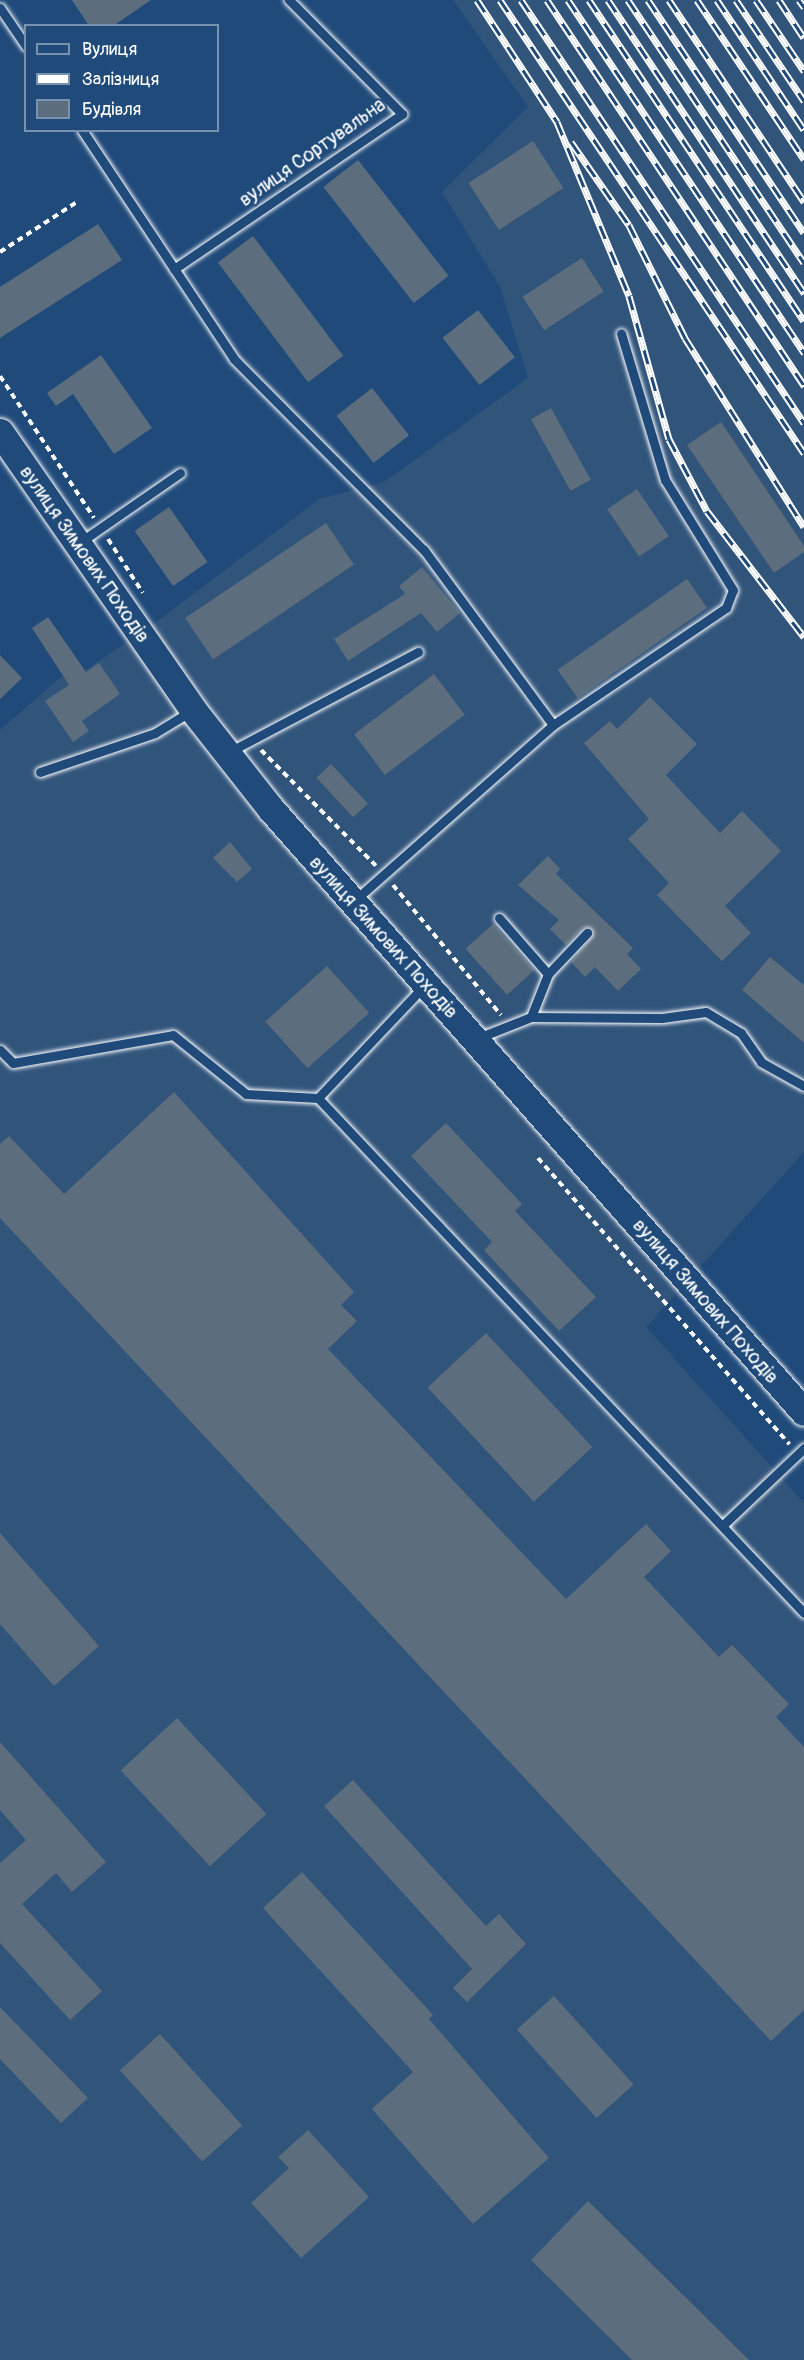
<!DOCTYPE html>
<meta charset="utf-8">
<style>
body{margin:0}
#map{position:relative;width:804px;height:2360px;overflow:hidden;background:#1f4a7a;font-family:Pangolin,sans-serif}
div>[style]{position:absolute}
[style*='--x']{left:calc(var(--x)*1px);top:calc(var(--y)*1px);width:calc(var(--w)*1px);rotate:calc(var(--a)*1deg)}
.built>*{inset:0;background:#31547b}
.building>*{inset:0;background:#5c6d7d;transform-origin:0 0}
.path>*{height:4px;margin-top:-2px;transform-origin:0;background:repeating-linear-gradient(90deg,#fff 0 6px,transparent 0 10.5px)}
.roads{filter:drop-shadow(0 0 2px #fff) drop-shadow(0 0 2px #fff)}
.lane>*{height:9px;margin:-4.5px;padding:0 4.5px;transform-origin:4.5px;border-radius:4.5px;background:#1f4a7a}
.secondary>*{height:27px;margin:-13.5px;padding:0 13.5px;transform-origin:13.5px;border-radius:13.5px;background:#1f4a7a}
.rail>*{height:7px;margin-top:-3.5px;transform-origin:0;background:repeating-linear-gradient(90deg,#1f4a7a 0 14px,#fff 0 28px);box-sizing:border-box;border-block:2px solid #fff}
span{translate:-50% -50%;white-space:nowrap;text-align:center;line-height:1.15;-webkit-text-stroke:4.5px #1f4a7a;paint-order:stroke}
.street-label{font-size:20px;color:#fff}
.legend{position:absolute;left:24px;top:24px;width:195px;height:108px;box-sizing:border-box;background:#1f4a7a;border:2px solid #7992af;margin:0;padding:8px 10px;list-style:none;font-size:18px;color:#fff}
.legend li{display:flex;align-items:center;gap:12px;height:30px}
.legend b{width:30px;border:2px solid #7992af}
</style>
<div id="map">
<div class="built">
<div style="clip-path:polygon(453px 0,804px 0,804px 1152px,646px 1327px,804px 1503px,804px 2360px,0 2360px,0 730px,68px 671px,74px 678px,151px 626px,319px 499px,384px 482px,528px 378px,500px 287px,442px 192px,528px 107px)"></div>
</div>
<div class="building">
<div style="clip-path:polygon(72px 0,151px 0,113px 26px,89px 26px)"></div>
<div style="left:533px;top:141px;width:56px;height:77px;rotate:57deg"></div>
<div style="left:358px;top:160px;width:147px;height:44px;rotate:52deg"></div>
<div style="clip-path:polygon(98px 224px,122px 260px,0 338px,0 287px)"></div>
<div style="left:253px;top:236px;width:150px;height:44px;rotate:53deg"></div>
<div style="left:582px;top:258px;width:40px;height:71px;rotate:57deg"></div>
<div style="left:478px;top:310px;width:60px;height:45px;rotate:52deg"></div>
<div style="clip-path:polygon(101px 355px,152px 428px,114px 454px,73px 394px,56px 406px,47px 393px)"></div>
<div style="left:372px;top:388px;width:60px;height:45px;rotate:52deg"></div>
<div style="left:551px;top:408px;width:82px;height:23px;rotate:61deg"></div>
<div style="clip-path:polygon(721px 422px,804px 546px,804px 552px,774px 573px,687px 445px)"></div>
<div style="left:637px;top:489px;width:57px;height:36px;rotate:56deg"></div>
<div style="left:169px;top:507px;width:67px;height:42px;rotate:55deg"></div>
<div style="left:326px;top:523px;width:50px;height:170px;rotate:56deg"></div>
<div style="clip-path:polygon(422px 567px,460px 613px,437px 632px,421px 613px,348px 661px,334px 639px,405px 594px,399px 586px)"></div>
<div style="left:687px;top:579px;width:35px;height:158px;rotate:55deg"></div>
<div style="clip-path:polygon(48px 617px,86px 672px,99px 663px,120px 694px,82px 721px,89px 731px,73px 742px,45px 701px,69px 685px,32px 628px)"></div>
<div style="clip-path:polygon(0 655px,22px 678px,0 699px)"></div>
<div style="left:434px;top:674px;width:51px;height:100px;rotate:53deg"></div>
<div style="clip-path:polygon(650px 697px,697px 744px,666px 775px,720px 833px,742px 811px,781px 851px,725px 906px,751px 933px,722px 961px,657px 895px,669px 883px,628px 839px,649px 819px,584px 743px,610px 721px,617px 729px)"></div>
<div style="left:331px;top:764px;width:54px;height:20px;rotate:47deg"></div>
<div style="clip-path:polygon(230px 842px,252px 869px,237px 882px,213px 858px)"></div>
<div style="clip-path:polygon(548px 856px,560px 869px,556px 874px,633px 948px,627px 954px,641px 969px,618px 991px,595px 967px,585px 977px,571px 962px,592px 937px,592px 929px,583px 928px,566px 945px,550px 929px,559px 920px,518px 885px)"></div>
<div style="left:493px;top:924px;width:62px;height:37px;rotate:48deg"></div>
<div style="clip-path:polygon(770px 957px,804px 985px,804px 1043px,742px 990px)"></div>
<div style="left:327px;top:966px;width:63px;height:83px;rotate:48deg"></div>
<div style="clip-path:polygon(174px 1092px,354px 1292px,341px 1305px,357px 1321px,328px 1349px,566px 1599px,646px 1524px,671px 1551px,644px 1577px,719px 1657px,732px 1645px,789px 1704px,776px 1717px,804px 1747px,804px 2010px,771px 2041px,0 1218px,0 1144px,9px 1136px,64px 1194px)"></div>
<div style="clip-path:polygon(446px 1123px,522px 1204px,515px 1211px,596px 1297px,559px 1331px,484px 1250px,492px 1242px,411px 1156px)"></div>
<div style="left:486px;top:1333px;width:156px;height:80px;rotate:47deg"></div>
<div style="clip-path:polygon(0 1533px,99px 1646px,54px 1686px,0 1624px)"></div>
<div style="left:177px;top:1718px;width:131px;height:77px;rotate:47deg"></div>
<div style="clip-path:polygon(0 1742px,106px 1862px,72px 1892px,56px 1873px,22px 1904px,102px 1991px,70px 2020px,0 1943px,0 1863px,26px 1840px,0 1810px)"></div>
<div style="clip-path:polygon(353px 1780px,486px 1926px,499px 1914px,526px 1944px,467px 2002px,453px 1988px,472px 1969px,324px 1806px)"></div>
<div style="clip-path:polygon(302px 1872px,433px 2015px,429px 2019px,549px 2158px,473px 2224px,372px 2109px,413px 2072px,263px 1908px)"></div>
<div style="left:554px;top:1996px;width:119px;height:50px;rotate:48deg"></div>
<div style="clip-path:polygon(0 2007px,88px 2098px,61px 2123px,0 2059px)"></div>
<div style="left:160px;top:2034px;width:123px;height:54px;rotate:48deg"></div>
<div style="clip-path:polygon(308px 2130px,369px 2197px,301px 2258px,251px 2203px,289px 2168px,278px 2157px)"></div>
<div style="clip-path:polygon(588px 2201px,749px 2360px,632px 2360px,531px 2260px)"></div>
</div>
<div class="path">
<div style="--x:0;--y:252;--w:92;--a:-33"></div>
<div style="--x:0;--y:376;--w:170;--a:56.5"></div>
<div style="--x:108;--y:539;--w:64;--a:57.1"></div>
<div style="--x:261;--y:750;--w:163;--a:45.2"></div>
<div style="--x:393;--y:885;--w:169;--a:50.3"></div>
<div style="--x:538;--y:1158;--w:381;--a:48.7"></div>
</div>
<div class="roads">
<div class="lane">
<div style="--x:0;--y:8;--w:46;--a:55.6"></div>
<div style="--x:82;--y:130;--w:275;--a:56.4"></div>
<div style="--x:234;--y:359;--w:269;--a:45.2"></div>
<div style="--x:424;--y:550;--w:217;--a:53.6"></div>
<div style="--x:174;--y:269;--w:276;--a:-34.2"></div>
<div style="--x:402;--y:114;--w:161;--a:-134.7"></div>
<div style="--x:79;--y:543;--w:123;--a:-34.7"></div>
<div style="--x:229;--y:752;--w:214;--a:-27.9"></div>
<div style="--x:40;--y:772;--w:121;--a:-18.7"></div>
<div style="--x:155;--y:733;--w:42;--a:-31.4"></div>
<div style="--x:354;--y:901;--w:266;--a:-41.5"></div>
<div style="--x:553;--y:725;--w:209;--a:-34.1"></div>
<div style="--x:726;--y:608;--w:19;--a:-69"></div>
<div style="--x:733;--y:590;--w:129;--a:-121.7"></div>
<div style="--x:665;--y:480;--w:153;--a:-106.7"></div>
<div style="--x:499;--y:918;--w:74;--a:48.8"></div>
<div style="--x:548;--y:974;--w:46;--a:111.6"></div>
<div style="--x:548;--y:974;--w:57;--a:-46.4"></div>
<div style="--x:478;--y:1038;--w:57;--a:-21.6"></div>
<div style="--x:531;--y:1017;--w:131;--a:0.4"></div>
<div style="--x:662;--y:1018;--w:44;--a:-7.8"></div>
<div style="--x:706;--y:1012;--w:41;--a:31"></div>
<div style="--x:741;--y:1033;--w:35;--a:55"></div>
<div style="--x:761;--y:1062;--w:49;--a:29.2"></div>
<div style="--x:0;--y:1050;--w:18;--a:45"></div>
<div style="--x:13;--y:1063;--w:162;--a:-9.9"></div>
<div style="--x:173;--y:1035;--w:94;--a:38.9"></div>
<div style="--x:246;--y:1094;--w:72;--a:3.2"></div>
<div style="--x:318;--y:1098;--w:154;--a:-46.6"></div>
<div style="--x:318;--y:1098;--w:708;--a:46.66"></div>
<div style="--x:723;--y:1525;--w:112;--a:-43.5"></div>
</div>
<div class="secondary">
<div style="--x:0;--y:432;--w:338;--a:55.2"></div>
<div style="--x:193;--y:710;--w:125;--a:51.8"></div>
<div style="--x:270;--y:808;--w:806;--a:48.52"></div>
</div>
</div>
<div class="rail">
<div style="--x:477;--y:0;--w:146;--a:56.7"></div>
<div style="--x:557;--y:122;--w:188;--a:67.5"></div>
<div style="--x:629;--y:296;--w:148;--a:74.4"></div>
<div style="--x:669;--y:439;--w:81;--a:62.2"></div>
<div style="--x:707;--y:511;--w:159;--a:52.4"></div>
<div style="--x:500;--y:0;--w:546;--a:56.14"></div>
<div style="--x:521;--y:0;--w:509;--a:56.22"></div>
<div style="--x:547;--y:0;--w:464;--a:56.3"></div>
<div style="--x:568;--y:0;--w:425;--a:56.2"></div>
<div style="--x:589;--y:0;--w:386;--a:56.2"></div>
<div style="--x:608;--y:0;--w:353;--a:56.2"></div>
<div style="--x:628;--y:0;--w:316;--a:56.2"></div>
<div style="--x:648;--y:0;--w:280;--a:56.2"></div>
<div style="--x:669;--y:0;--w:243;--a:56.2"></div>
<div style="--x:697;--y:0;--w:192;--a:56.1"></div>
<div style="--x:717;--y:0;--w:156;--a:56.2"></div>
<div style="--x:736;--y:0;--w:122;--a:56"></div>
<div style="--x:756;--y:0;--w:86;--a:55.9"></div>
<div style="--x:779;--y:0;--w:45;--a:56.7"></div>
<div style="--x:799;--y:0;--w:9;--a:54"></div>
<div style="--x:571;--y:142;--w:101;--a:55.1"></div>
<div style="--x:629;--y:225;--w:126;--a:63.6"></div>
<div style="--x:685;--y:338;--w:223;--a:57.8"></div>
</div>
<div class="street-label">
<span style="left:312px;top:152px;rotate:-35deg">вулиця Сортувальна</span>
<span style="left:85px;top:554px;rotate:55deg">вулиця Зимових Походів</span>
<span style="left:384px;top:937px;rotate:48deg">вулиця Зимових Походів</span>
<span style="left:706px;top:1301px;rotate:49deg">вулиця Зимових Походів</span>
</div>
<ul class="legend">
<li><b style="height:8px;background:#1f4a7a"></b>Вулиця</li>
<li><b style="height:8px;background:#fff"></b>Залізниця</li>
<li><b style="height:16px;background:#5c6d7d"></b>Будівля</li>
</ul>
</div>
